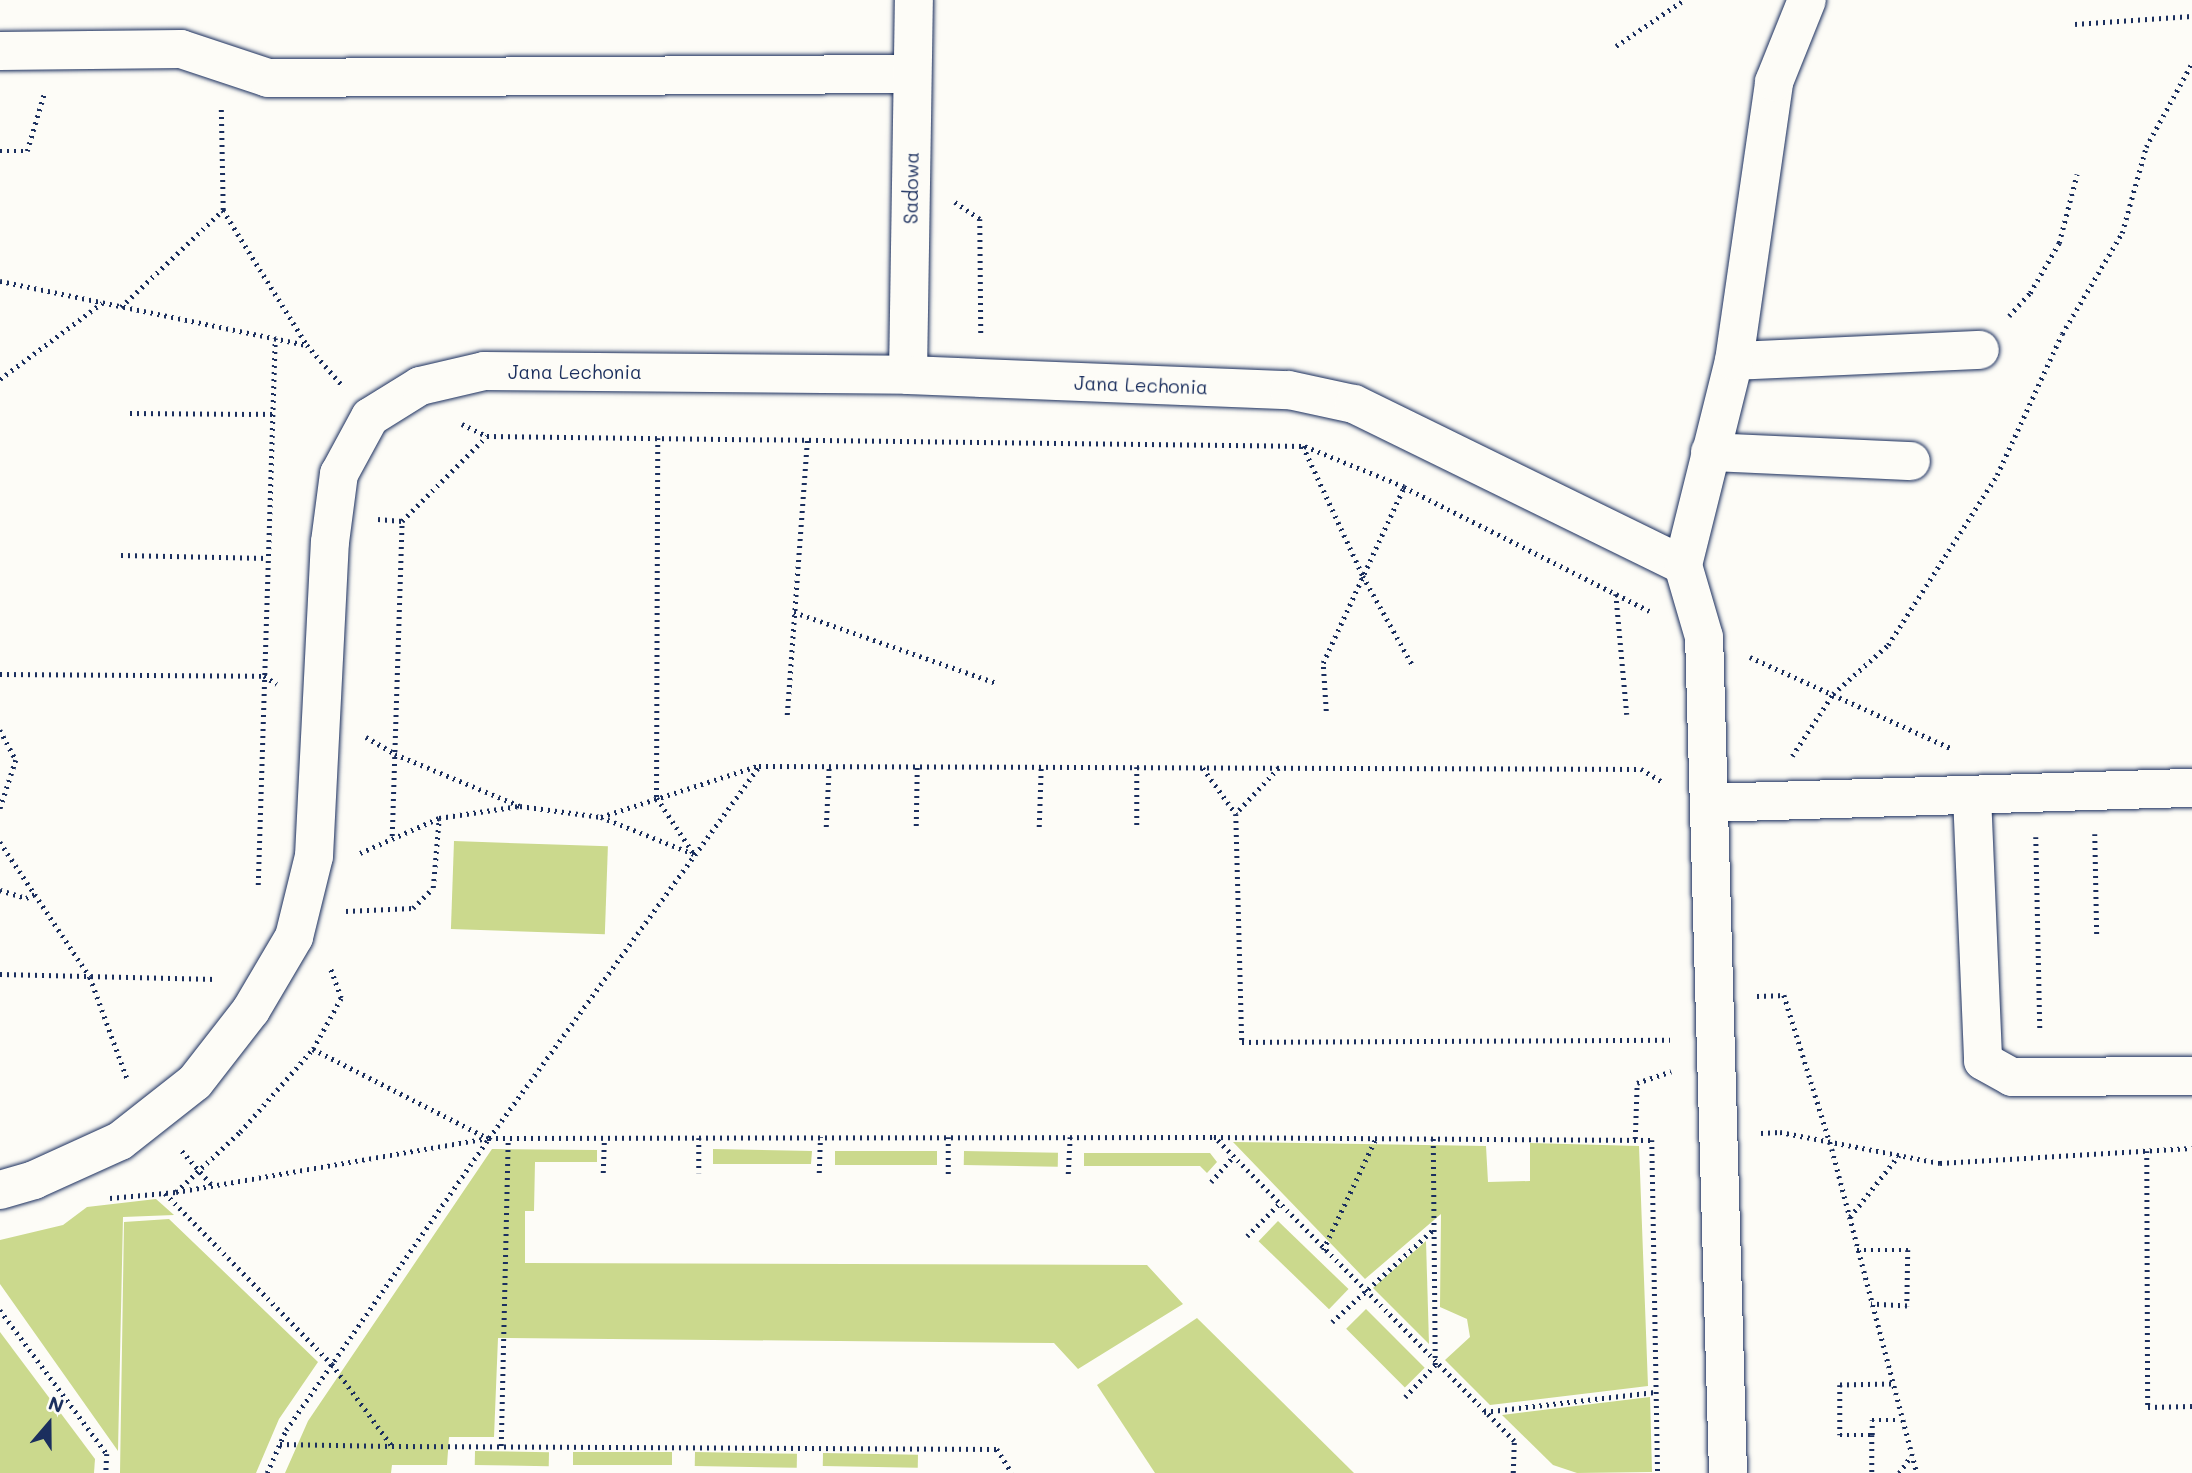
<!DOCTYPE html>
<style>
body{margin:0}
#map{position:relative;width:2192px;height:1473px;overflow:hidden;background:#fdfcf7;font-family:Mali,sans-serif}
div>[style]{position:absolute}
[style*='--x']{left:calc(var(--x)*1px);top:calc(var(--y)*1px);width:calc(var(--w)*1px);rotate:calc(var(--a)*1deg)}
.green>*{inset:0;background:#cbd98d;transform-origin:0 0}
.path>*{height:4.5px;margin-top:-2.25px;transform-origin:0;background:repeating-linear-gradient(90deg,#1b2f5e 0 2px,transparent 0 7px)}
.roads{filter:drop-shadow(0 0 2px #1b2f5e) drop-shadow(0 0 2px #1b2f5e)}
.minor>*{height:38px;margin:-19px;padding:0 19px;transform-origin:19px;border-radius:19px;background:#fdfcf7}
span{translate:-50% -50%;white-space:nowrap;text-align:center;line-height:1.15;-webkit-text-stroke:5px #fdfcf7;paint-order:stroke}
.street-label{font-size:19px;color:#1b2f5e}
.north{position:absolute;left:14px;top:1389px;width:70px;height:70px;-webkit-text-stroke:5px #fdfcf7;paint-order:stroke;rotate:20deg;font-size:19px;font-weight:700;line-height:28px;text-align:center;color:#1b2f5e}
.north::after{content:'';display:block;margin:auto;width:24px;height:32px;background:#1b2f5e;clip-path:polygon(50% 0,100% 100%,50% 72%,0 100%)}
</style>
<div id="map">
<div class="green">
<div style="left:454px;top:841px;width:154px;height:88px;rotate:2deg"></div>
<div style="clip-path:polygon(1233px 1142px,1486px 1146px,1488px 1182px,1530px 1181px,1530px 1143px,1639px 1146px,1648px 1386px,1490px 1405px,1445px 1360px,1470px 1337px,1467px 1319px,1440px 1307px,1441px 1214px,1365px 1279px)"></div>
<div style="clip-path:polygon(492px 1149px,597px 1150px,597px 1162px,535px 1162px,534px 1211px,525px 1211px,525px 1263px,1147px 1265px,1183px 1304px,1078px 1369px,1054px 1343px,498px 1338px,494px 1437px,449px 1437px,447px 1465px,392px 1465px,391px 1473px,285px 1473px,308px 1421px)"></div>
<div style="clip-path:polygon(713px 1149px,812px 1151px,811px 1164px,713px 1164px)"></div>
<div style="left:835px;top:1151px;width:102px;height:14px"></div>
<div style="left:964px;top:1151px;width:94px;height:14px;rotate:1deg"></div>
<div style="clip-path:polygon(1084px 1153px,1210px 1153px,1217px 1162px,1207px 1173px,1200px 1166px,1084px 1166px)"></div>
<div style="clip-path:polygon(156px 1199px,174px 1215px,123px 1217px,118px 1451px,0 1284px,0 1240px,63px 1225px,87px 1207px)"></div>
<div style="clip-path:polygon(169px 1219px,318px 1362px,279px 1419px,256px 1473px,120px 1473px,124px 1222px)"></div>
<div style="left:1278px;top:1221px;width:98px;height:28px;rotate:44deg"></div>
<div style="clip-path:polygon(1426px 1241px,1429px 1344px,1373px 1288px)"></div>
<div style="left:1366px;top:1309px;width:83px;height:28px;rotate:45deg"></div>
<div style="clip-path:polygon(1197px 1318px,1354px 1473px,1155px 1473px,1097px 1385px)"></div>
<div style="clip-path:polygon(0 1332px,95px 1459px,94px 1473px,0 1473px)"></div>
<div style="clip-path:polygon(1650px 1397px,1652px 1472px,1577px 1473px,1553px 1465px,1502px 1415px)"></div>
<div style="left:475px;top:1451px;width:74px;height:14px;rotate:1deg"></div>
<div style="left:573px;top:1452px;width:99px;height:13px"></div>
<div style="left:695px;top:1452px;width:102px;height:14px;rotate:1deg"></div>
<div style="left:823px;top:1453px;width:95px;height:13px;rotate:1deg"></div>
</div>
<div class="path">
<div style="--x:2075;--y:24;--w:117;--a:-3.9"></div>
<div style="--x:1616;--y:46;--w:82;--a:-34.1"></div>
<div style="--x:0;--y:151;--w:27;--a:0"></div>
<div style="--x:27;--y:151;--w:59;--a:-73.4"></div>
<div style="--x:955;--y:202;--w:30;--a:34"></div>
<div style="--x:980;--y:219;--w:115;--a:89.5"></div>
<div style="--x:223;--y:210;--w:159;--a:58.1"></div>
<div style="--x:307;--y:345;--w:53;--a:48.8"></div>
<div style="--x:0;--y:281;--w:314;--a:11.8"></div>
<div style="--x:121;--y:307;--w:141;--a:-43.6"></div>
<div style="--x:223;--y:210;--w:102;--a:-91.1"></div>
<div style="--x:2009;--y:316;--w:31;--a:-48"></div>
<div style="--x:2030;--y:293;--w:58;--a:-59.9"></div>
<div style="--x:2059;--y:243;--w:71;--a:-75.4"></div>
<div style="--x:0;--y:379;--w:127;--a:-36.7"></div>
<div style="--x:130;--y:413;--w:143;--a:0.4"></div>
<div style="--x:462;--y:424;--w:28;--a:26"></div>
<div style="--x:658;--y:438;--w:360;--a:90.2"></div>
<div style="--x:657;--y:798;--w:67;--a:56.5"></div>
<div style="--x:1404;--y:487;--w:109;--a:-157.9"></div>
<div style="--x:1303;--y:446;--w:143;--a:65.2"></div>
<div style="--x:1363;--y:576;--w:103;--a:60.9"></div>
<div style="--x:378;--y:519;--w:24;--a:5"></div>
<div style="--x:121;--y:555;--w:147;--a:1.2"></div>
<div style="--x:1616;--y:594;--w:121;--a:84.8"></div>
<div style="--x:794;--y:612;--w:215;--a:19.3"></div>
<div style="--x:1750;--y:657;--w:223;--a:24.4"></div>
<div style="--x:0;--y:674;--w:264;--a:0.4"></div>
<div style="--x:264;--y:676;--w:15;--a:32"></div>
<div style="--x:1326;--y:711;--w:48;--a:-93.6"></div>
<div style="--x:1323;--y:663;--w:194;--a:-65.3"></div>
<div style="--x:1404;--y:487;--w:275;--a:26.8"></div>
<div style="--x:787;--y:715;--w:276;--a:-85.8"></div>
<div style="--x:0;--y:730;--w:34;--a:62"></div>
<div style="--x:16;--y:760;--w:52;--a:108.1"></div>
<div style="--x:366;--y:737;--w:34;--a:30"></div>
<div style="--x:395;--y:754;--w:135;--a:22.6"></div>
<div style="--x:520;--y:806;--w:82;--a:7.7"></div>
<div style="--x:601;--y:817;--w:164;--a:-18.1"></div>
<div style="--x:1792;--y:756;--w:74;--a:-56.5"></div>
<div style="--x:1833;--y:694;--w:74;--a:-41.7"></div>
<div style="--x:1888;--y:645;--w:202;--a:-57.3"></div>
<div style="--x:1997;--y:475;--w:155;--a:-65.3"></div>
<div style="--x:2062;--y:334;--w:117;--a:-59.3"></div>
<div style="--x:2122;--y:233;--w:89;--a:-74.4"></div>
<div style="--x:2146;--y:147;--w:96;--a:-61.3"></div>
<div style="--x:1137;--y:767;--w:60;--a:90"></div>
<div style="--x:1203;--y:768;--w:57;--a:54.3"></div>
<div style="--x:1279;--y:768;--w:63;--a:133.1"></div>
<div style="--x:1236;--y:814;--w:228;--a:88.5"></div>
<div style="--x:1242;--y:1042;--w:428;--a:-0.3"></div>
<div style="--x:601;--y:817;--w:100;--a:21.7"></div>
<div style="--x:916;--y:826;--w:59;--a:-89"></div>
<div style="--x:826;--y:827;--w:61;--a:-87.2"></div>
<div style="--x:1039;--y:827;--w:60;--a:-88.1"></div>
<div style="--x:2095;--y:834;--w:104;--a:88.9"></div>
<div style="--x:392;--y:836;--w:315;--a:-88.2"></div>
<div style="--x:402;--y:521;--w:120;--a:-45"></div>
<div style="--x:487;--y:436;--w:816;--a:0.7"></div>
<div style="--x:2036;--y:837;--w:193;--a:88.8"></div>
<div style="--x:0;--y:842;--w:162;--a:56.3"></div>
<div style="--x:90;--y:977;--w:108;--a:69.9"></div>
<div style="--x:360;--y:853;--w:86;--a:-23.9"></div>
<div style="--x:258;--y:885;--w:547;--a:-88.22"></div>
<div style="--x:0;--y:890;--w:27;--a:17"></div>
<div style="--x:26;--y:898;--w:10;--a:-24"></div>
<div style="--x:346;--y:911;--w:67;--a:-2.6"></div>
<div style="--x:413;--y:908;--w:28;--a:-45"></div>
<div style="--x:433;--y:888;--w:70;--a:-85.1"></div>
<div style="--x:439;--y:818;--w:81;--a:-8.5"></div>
<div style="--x:0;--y:974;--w:216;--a:1.3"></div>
<div style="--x:1757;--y:996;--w:27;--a:-2"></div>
<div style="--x:1784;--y:995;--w:161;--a:72.7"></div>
<div style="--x:1832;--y:1149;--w:335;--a:75.3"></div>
<div style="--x:313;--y:1049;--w:196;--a:27"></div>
<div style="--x:1761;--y:1133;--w:19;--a:-3"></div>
<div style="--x:1780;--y:1132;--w:163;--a:11"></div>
<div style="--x:1940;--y:1163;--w:252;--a:-3.4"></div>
<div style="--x:699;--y:1138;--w:35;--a:90"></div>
<div style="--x:1635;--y:1139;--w:56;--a:-88"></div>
<div style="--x:1637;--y:1083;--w:36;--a:-19"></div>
<div style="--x:182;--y:1151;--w:44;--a:48.7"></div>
<div style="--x:2147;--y:1151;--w:256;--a:89.8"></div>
<div style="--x:2148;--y:1407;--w:44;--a:-1.3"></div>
<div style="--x:603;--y:1173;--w:35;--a:-88"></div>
<div style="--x:819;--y:1173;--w:36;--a:-88"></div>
<div style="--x:948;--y:1174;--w:37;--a:-90"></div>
<div style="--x:1068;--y:1174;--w:37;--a:-87"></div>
<div style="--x:1211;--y:1182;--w:33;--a:-49"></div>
<div style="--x:176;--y:1192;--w:318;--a:-9.8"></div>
<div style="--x:489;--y:1138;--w:725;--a:-0.08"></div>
<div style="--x:165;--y:1193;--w:239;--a:45.7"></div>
<div style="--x:332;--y:1364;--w:102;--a:53.8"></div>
<div style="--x:392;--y:1446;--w:605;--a:0.28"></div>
<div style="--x:997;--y:1449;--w:28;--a:58"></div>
<div style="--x:110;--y:1198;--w:66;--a:-5.2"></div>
<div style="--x:176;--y:1192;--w:88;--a:-43.2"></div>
<div style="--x:240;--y:1132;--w:111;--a:-48.7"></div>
<div style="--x:313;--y:1049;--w:58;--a:-61.2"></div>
<div style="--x:341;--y:998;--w:33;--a:-110"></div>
<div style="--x:1850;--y:1217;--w:79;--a:-51.7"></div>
<div style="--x:1247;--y:1236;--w:45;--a:-45"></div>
<div style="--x:1323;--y:1250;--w:124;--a:-64.7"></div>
<div style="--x:1857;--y:1250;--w:51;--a:0"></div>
<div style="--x:1908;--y:1250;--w:56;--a:91"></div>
<div style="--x:1907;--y:1306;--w:36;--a:-177"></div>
<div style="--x:0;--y:1310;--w:179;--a:53.4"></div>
<div style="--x:107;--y:1454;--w:19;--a:93"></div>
<div style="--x:1332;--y:1322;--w:138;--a:-42.4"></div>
<div style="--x:1891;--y:1384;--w:51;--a:178.9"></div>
<div style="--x:1840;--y:1385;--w:50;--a:90"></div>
<div style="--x:1840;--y:1435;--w:32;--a:0"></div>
<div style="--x:1872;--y:1435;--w:15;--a:-90"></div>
<div style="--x:1872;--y:1420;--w:28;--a:0"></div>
<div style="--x:1405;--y:1397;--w:44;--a:-46.8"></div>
<div style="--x:1435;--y:1365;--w:227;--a:-90.5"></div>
<div style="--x:1484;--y:1412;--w:172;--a:-6.7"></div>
<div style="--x:1872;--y:1435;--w:38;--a:90"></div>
<div style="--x:280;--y:1444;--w:111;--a:1"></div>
<div style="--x:501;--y:1446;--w:308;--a:-88.7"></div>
<div style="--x:267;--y:1473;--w:47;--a:-66.2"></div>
<div style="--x:286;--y:1430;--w:356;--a:-55.2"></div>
<div style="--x:489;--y:1138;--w:460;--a:-54"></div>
<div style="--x:759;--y:766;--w:882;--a:0.19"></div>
<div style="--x:1641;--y:769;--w:26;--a:31"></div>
<div style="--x:1513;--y:1473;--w:32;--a:-88"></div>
<div style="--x:1514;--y:1441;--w:427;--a:-134.6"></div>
<div style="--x:1214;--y:1137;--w:438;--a:0.4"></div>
<div style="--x:1652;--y:1140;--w:333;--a:89"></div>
<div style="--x:1899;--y:1473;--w:21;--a:-55"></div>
</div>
<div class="roads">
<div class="minor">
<div style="--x:0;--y:51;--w:181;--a:-0.6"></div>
<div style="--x:181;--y:49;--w:92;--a:18.4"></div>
<div style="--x:268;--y:78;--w:644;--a:-0.36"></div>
<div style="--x:1734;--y:361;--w:246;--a:-2.6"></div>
<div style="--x:908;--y:375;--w:375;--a:-89.1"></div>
<div style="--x:1710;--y:452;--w:201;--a:2.6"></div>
<div style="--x:1972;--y:795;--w:266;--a:87.6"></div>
<div style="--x:1983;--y:1061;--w:33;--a:29"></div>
<div style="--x:2012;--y:1077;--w:180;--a:-0.3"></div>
<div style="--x:1709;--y:803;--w:483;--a:-1.8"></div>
<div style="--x:0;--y:1190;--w:35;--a:-16"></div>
<div style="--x:34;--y:1180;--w:94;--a:-24.4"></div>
<div style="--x:120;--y:1141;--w:95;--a:-38.2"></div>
<div style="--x:195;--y:1082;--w:91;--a:-52.1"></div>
<div style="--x:251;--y:1010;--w:85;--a:-59.5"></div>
<div style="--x:294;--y:937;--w:83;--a:-76.1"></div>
<div style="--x:314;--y:856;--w:314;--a:-87.1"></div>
<div style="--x:330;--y:542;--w:69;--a:-82.5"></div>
<div style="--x:339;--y:474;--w:65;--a:-61.5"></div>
<div style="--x:370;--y:417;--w:59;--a:-31.8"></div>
<div style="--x:420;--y:386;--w:66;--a:-13.2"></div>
<div style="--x:484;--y:371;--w:424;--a:0.5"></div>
<div style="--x:908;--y:375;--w:381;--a:2.3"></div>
<div style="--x:1289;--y:390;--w:66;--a:12.2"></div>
<div style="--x:1354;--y:404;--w:366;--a:26.1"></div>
<div style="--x:1728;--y:1473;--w:836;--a:-91.64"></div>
<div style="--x:1704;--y:637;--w:75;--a:-106.3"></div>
<div style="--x:1683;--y:565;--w:210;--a:-76"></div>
<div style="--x:1734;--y:361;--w:282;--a:-81.8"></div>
<div style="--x:1774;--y:82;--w:88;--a:-68.1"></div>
</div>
</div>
<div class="street-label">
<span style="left:911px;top:188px;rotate:-89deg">Sadowa</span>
<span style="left:575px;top:372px">Jana Lechonia</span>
<span style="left:1141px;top:385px;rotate:2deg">Jana Lechonia</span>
</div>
<div class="north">N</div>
</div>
